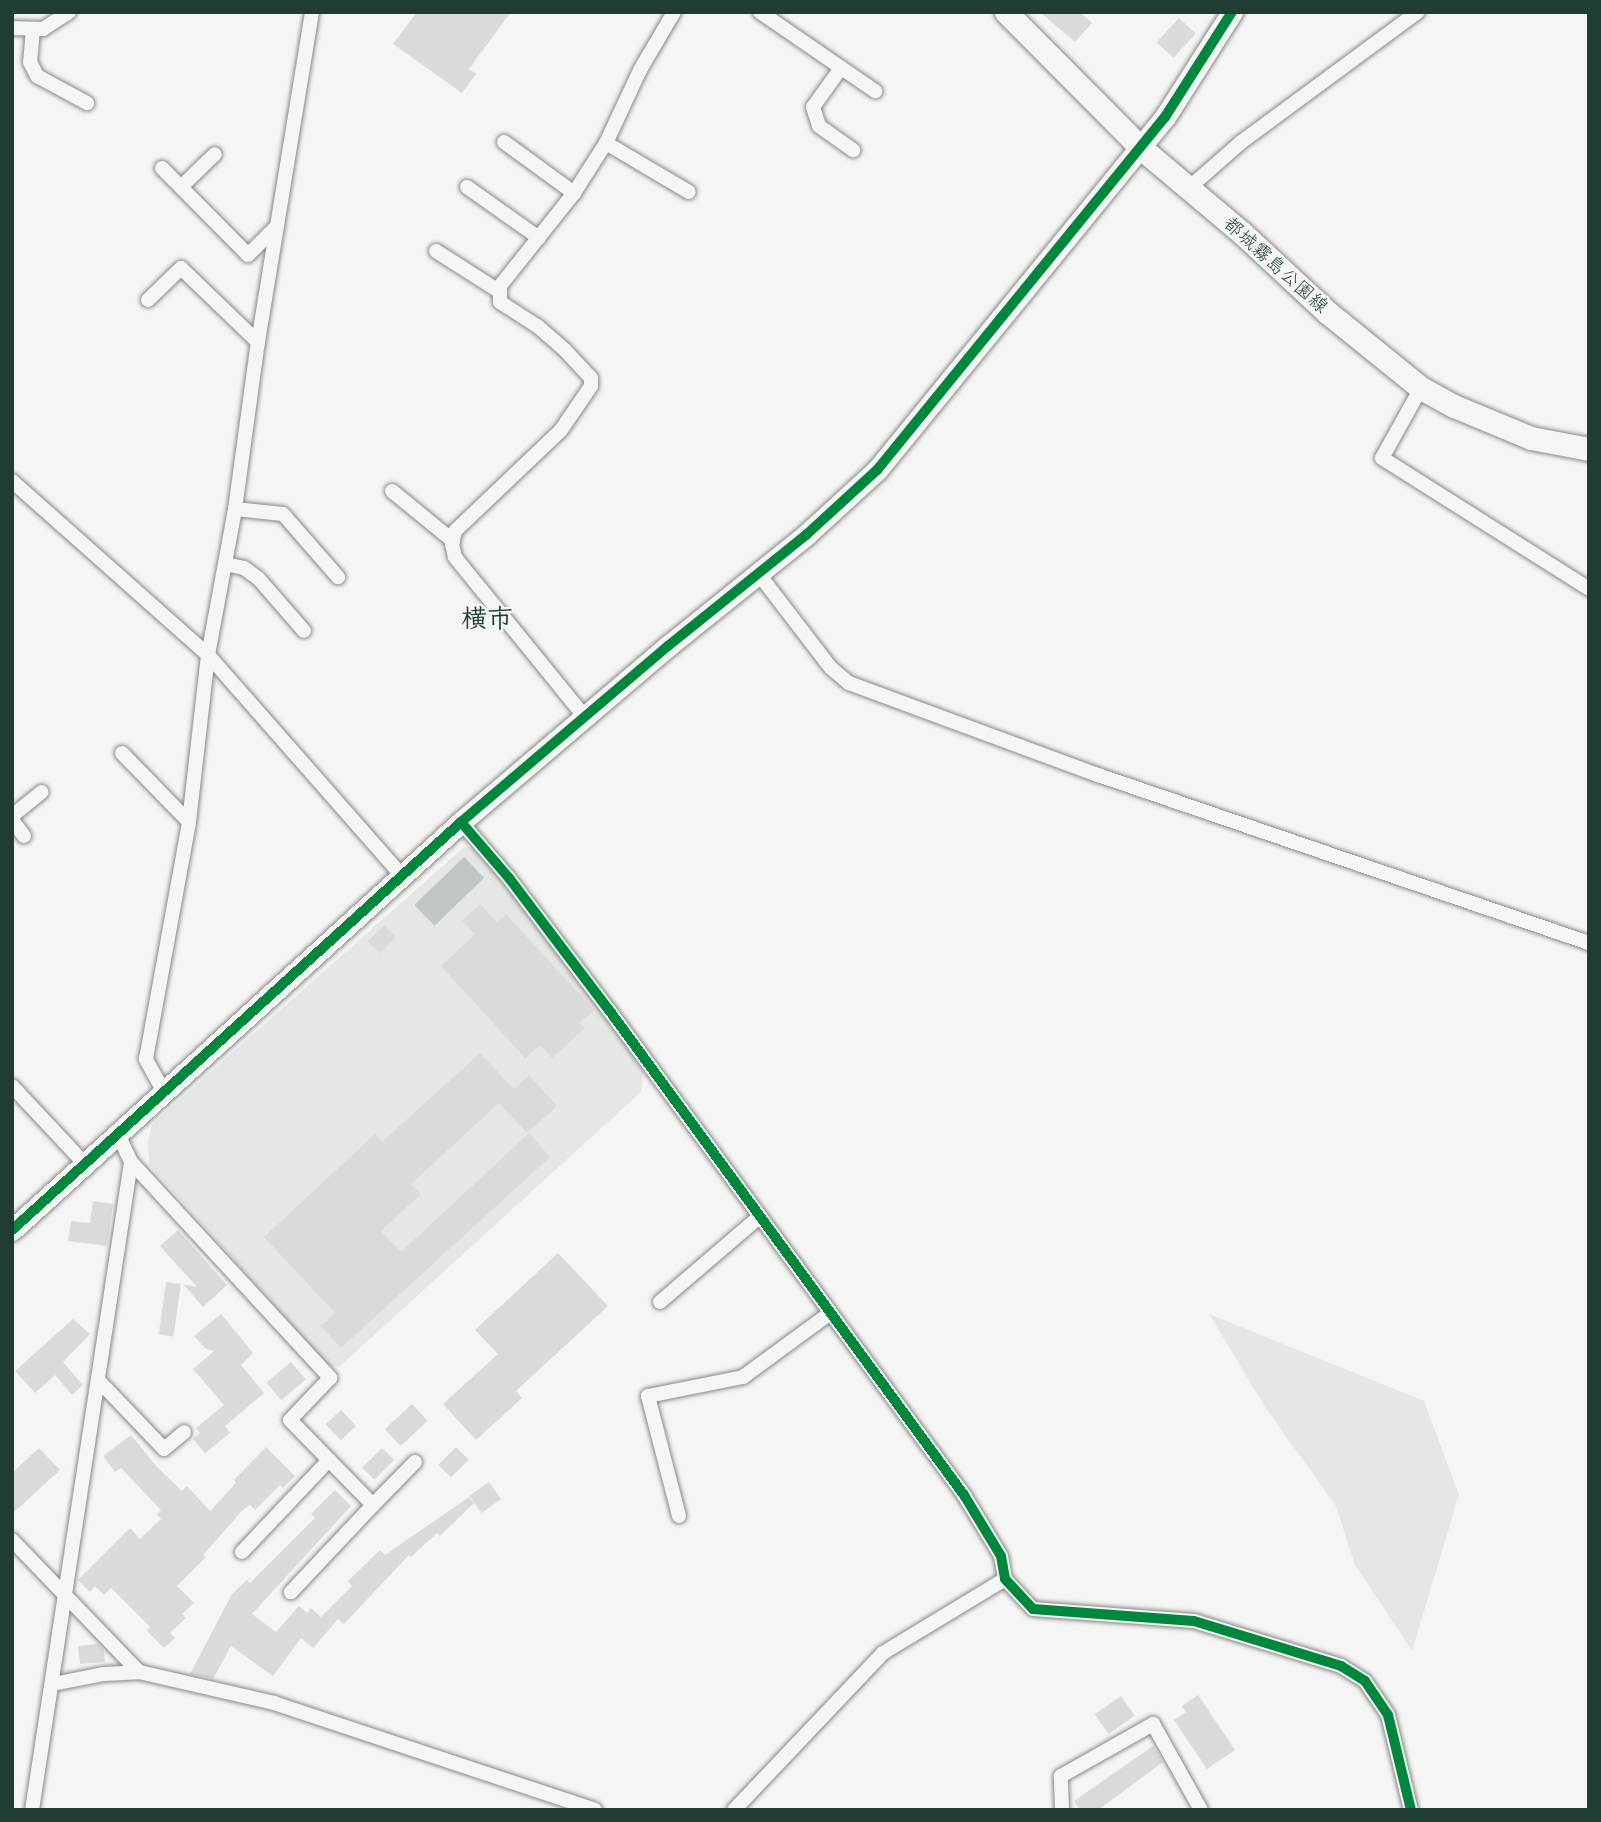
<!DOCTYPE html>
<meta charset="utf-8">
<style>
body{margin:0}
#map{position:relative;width:1601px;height:1822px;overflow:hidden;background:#f5f5f3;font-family:"Patrick Hand","Klee One",sans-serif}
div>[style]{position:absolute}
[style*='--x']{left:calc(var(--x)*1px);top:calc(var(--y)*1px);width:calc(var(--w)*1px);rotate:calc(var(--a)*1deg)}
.built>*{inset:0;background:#e5e7e4}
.green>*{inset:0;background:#e4e7e3}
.water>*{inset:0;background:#c0c7c3;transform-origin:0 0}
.building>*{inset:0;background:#dadbd9;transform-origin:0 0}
.roads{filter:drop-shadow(0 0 2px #858a88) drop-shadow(0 0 2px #858a88)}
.street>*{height:14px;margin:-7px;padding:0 7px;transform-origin:7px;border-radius:7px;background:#f5f5f3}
.secondary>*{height:21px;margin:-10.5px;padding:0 10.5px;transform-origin:10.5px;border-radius:10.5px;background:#f5f5f3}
.primary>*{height:23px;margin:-11.5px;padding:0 11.5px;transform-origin:11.5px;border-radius:11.5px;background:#f5f5f3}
.cycleway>*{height:10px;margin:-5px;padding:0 5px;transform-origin:5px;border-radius:5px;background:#00873e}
span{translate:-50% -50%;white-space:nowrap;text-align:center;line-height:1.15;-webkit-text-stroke:5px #f6f6f2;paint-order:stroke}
.street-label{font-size:19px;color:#1f3d34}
.district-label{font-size:26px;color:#1f3d34;font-weight:700}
.frame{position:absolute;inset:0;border:14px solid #1f3d34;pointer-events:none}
</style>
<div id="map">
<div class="built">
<div style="clip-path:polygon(464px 847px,475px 849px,498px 875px,643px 1068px,641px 1092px,339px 1367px,327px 1365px,149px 1164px,148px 1141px,152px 1124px)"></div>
</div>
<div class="green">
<div style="clip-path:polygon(1209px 1314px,1424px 1401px,1459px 1495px,1412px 1651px,1355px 1565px,1336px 1506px,1265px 1407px)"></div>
</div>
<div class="water">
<div style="left:464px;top:857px;width:29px;height:69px;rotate:46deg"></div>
</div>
<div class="building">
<div style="clip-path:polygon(417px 12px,511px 12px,469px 69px,476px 74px,462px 93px,393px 44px)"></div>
<div style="clip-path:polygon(1040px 12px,1080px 12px,1092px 23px,1075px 42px)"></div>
<div style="left:1179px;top:18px;width:23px;height:33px;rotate:43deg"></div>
<div style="clip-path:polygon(480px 904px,497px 922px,506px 914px,594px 1010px,579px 1023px,585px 1028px,552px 1058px,540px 1045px,525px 1058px,441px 966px,475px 934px,462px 921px)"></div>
<div style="left:384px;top:925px;width:17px;height:23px;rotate:45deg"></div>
<div style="clip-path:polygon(480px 1053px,514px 1089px,529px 1075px,557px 1106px,527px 1133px,499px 1103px,411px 1184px,421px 1194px,381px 1231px,401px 1252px,529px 1133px,550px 1157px,341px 1348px,321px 1326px,335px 1313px,264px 1237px,375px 1134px,382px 1142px)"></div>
<div style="clip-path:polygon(93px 1201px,113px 1204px,107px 1246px,68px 1241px,71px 1221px,90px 1223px)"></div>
<div style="clip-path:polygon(178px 1230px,227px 1285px,203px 1307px,183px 1284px,197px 1287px,160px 1246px)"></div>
<div style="clip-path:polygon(558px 1253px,608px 1306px,516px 1391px,522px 1398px,476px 1440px,443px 1404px,498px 1354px,475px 1330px)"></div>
<div style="left:166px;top:1282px;width:15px;height:53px;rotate:8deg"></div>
<div style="clip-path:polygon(221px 1314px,253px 1353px,241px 1365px,264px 1393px,225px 1426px,230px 1433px,205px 1453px,193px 1439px,200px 1433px,196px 1428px,224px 1405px,193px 1369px,214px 1351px,206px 1349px,194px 1336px)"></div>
<div style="clip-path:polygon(73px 1319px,90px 1334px,63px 1362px,83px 1385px,72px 1395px,55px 1375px,35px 1393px,15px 1371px)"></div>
<div style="left:291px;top:1362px;width:23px;height:32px;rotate:50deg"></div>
<div style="left:412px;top:1404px;width:23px;height:37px;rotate:47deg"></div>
<div style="left:341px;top:1410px;width:22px;height:21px;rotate:47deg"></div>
<div style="clip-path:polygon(131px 1435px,156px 1466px,182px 1491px,187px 1486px,210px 1511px,236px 1483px,234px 1480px,266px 1447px,295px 1476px,283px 1488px,280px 1485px,255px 1510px,250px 1505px,241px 1512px,203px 1555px,206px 1557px,177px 1586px,194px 1603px,182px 1614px,186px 1618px,170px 1633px,175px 1638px,164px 1648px,147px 1631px,150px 1627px,111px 1588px,104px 1595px,95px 1586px,90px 1592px,78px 1580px,130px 1528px,140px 1539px,161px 1519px,157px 1514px,161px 1510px,121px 1468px,115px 1472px,103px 1456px)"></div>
<div style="left:456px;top:1447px;width:18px;height:25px;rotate:45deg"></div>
<div style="clip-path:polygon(39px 1448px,60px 1470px,12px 1514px,12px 1473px)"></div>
<div style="left:382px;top:1448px;width:17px;height:28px;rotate:45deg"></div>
<div style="left:489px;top:1482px;width:21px;height:24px;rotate:55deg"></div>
<div style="clip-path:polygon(335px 1490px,351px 1506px,252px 1614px,276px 1632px,299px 1606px,307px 1613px,311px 1608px,321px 1617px,352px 1586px,348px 1581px,380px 1550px,385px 1555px,469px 1497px,474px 1503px,440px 1536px,437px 1533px,411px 1557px,409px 1555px,344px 1624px,338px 1619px,313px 1648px,301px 1638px,273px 1676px,231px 1646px,213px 1679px,190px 1674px,232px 1594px,247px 1580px,250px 1583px,315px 1518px,311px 1514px)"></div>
<div style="clip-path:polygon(99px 1644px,104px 1650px,105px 1662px,80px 1664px,78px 1646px)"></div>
<div style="clip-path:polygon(1198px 1695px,1235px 1750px,1207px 1769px,1174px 1720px,1186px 1712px,1182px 1706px)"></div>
<div style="left:1121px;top:1696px;width:24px;height:32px;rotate:55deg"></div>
<div style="clip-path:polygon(1153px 1746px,1163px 1762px,1098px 1810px,1080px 1810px,1074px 1801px)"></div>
</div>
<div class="roads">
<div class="street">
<div style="--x:760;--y:12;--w:140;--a:34.5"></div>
<div style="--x:12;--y:28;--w:31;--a:2"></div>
<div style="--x:43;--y:29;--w:31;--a:-33"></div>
<div style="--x:33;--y:29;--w:33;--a:95"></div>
<div style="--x:30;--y:62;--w:16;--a:63"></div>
<div style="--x:37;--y:76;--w:57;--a:28.4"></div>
<div style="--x:841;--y:68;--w:48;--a:125.7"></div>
<div style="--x:813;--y:107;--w:20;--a:72"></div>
<div style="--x:819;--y:126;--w:42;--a:35.2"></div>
<div style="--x:504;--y:142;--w:87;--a:36.1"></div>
<div style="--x:606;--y:143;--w:96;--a:30.6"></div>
<div style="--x:162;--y:168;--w:122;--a:45.3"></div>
<div style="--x:248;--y:255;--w:41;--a:-45"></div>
<div style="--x:181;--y:187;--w:47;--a:-44.1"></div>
<div style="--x:467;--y:187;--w:88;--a:35.3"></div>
<div style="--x:1190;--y:187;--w:67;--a:-41.3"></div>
<div style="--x:1240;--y:143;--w:221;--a:-36.4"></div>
<div style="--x:436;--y:251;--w:76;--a:32.6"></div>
<div style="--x:148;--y:300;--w:46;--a:-44.1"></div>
<div style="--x:181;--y:268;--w:107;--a:43.9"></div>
<div style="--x:1421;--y:388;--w:80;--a:119.1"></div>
<div style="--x:1382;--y:458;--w:245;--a:32.3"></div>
<div style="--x:12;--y:481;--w:262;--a:41.6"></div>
<div style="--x:208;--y:655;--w:294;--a:48.7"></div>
<div style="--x:392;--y:491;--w:79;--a:39.3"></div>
<div style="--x:235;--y:509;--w:48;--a:5.9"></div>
<div style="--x:283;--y:514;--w:84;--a:48.9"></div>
<div style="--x:225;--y:564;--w:19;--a:12"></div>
<div style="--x:244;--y:568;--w:17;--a:36"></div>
<div style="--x:258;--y:578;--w:70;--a:49"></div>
<div style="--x:758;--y:573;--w:120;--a:52.5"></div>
<div style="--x:831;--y:668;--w:23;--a:40"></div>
<div style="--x:849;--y:683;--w:265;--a:20.3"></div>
<div style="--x:1098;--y:775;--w:519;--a:18.89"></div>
<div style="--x:584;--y:716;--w:205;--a:-129.1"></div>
<div style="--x:455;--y:557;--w:13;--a:-103"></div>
<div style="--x:452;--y:544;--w:13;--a:-77"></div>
<div style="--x:455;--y:531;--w:146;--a:-43.6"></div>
<div style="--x:561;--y:430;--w:53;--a:-55.7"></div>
<div style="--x:591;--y:386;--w:8;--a:-90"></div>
<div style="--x:591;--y:378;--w:38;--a:-133"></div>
<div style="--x:565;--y:350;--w:37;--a:-139"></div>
<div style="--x:537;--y:326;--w:44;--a:-147"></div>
<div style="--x:500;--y:302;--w:16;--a:-90"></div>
<div style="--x:500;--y:286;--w:119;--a:-51.5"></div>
<div style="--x:574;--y:193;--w:59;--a:-57.4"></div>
<div style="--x:606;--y:143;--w:81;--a:-65"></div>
<div style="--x:640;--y:70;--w:67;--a:-59.6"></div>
<div style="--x:122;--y:753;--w:96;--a:45.8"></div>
<div style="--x:12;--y:816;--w:38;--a:-39"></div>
<div style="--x:12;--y:820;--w:20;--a:53"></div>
<div style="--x:461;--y:822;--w:74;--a:49.4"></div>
<div style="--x:509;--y:878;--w:166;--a:52.9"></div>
<div style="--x:609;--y:1010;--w:601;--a:53.8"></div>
<div style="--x:964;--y:1495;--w:71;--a:58.8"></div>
<div style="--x:1001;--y:1556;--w:23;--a:80"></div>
<div style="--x:1005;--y:1579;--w:41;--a:47"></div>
<div style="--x:1033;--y:1609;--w:161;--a:4.3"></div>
<div style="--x:1194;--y:1621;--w:154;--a:17"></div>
<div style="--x:1341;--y:1666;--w:28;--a:32"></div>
<div style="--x:1365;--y:1681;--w:41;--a:55.9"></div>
<div style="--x:1388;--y:1715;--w:98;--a:76.4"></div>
<div style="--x:12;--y:1086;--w:107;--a:46.9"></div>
<div style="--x:164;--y:1092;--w:38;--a:-119"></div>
<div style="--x:146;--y:1059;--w:241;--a:-79.7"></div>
<div style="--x:189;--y:822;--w:168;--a:-83.5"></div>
<div style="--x:208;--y:655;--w:148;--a:-79.5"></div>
<div style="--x:235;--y:509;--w:169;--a:-82.2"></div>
<div style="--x:258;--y:342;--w:334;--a:-80.7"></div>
<div style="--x:131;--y:1162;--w:294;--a:47.3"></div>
<div style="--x:330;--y:1378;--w:58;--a:133.6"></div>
<div style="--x:290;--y:1420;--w:119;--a:45.7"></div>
<div style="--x:373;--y:1505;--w:120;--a:133.3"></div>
<div style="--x:660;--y:1302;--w:130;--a:-40.6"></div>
<div style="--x:99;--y:1381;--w:94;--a:46.3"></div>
<div style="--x:164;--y:1449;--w:26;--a:-40"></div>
<div style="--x:373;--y:1505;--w:60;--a:-45.7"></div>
<div style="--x:679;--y:1516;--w:124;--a:-104.5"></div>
<div style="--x:648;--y:1396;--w:97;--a:-11.3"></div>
<div style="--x:743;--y:1377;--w:108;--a:-36.3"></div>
<div style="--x:12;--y:1540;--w:183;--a:46.1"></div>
<div style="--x:242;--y:1552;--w:127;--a:-46.6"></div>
<div style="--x:53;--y:1684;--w:52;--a:-11.1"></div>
<div style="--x:104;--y:1674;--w:35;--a:-3"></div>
<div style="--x:139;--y:1672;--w:139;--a:12.9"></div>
<div style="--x:274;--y:1703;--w:338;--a:18.4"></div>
<div style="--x:32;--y:1810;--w:656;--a:-81.31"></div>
<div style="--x:131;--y:1162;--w:31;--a:-115"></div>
<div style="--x:734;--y:1810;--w:216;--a:-46.5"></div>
<div style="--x:883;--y:1653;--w:143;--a:-31.2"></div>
<div style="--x:1062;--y:1810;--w:34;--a:-92"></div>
<div style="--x:1061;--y:1776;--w:106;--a:-29.5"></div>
<div style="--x:1153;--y:1724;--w:98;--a:60.8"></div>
</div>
<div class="secondary">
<div style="--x:12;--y:1230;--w:607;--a:-42.26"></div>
<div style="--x:461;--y:822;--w:272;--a:-40.4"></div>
<div style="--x:668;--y:646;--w:177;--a:-38.8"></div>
<div style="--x:806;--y:535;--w:96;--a:-42.5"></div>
<div style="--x:877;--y:470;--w:456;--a:-50.8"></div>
<div style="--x:1165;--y:117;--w:125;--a:-57.5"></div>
</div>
<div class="primary">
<div style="--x:1006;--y:12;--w:192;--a:45.2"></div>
<div style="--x:1141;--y:148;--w:132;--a:40.1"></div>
<div style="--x:1242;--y:233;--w:116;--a:42.9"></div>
<div style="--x:1327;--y:312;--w:121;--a:39"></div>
<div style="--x:1421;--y:388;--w:38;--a:29"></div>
<div style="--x:1454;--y:406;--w:83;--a:22.6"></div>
<div style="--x:1531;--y:438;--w:59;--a:10.7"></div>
</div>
</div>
<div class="cycleway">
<div style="--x:461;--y:822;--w:74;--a:49.4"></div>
<div style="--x:509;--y:878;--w:166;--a:52.9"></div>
<div style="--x:609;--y:1010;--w:601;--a:53.8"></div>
<div style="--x:964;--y:1495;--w:71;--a:58.8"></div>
<div style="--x:1001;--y:1556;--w:23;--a:80"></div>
<div style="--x:1005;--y:1579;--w:41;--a:47"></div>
<div style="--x:1033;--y:1609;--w:161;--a:4.3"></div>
<div style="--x:1194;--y:1621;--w:154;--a:17"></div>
<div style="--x:1341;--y:1666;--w:28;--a:32"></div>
<div style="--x:1365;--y:1681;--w:41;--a:55.9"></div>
<div style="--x:1388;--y:1715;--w:98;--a:76.4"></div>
<div style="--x:12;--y:1230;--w:607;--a:-42.26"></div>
<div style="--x:461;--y:822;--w:272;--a:-40.4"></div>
<div style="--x:668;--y:646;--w:177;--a:-38.8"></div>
<div style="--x:806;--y:535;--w:96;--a:-42.5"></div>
<div style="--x:877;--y:470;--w:456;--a:-50.8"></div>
<div style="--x:1165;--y:117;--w:125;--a:-57.5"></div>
</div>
<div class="street-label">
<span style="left:1276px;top:265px;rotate:42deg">都城霧島公園線</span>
</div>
<div class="district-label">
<span style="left:487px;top:618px">横市</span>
</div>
<div class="frame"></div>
</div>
